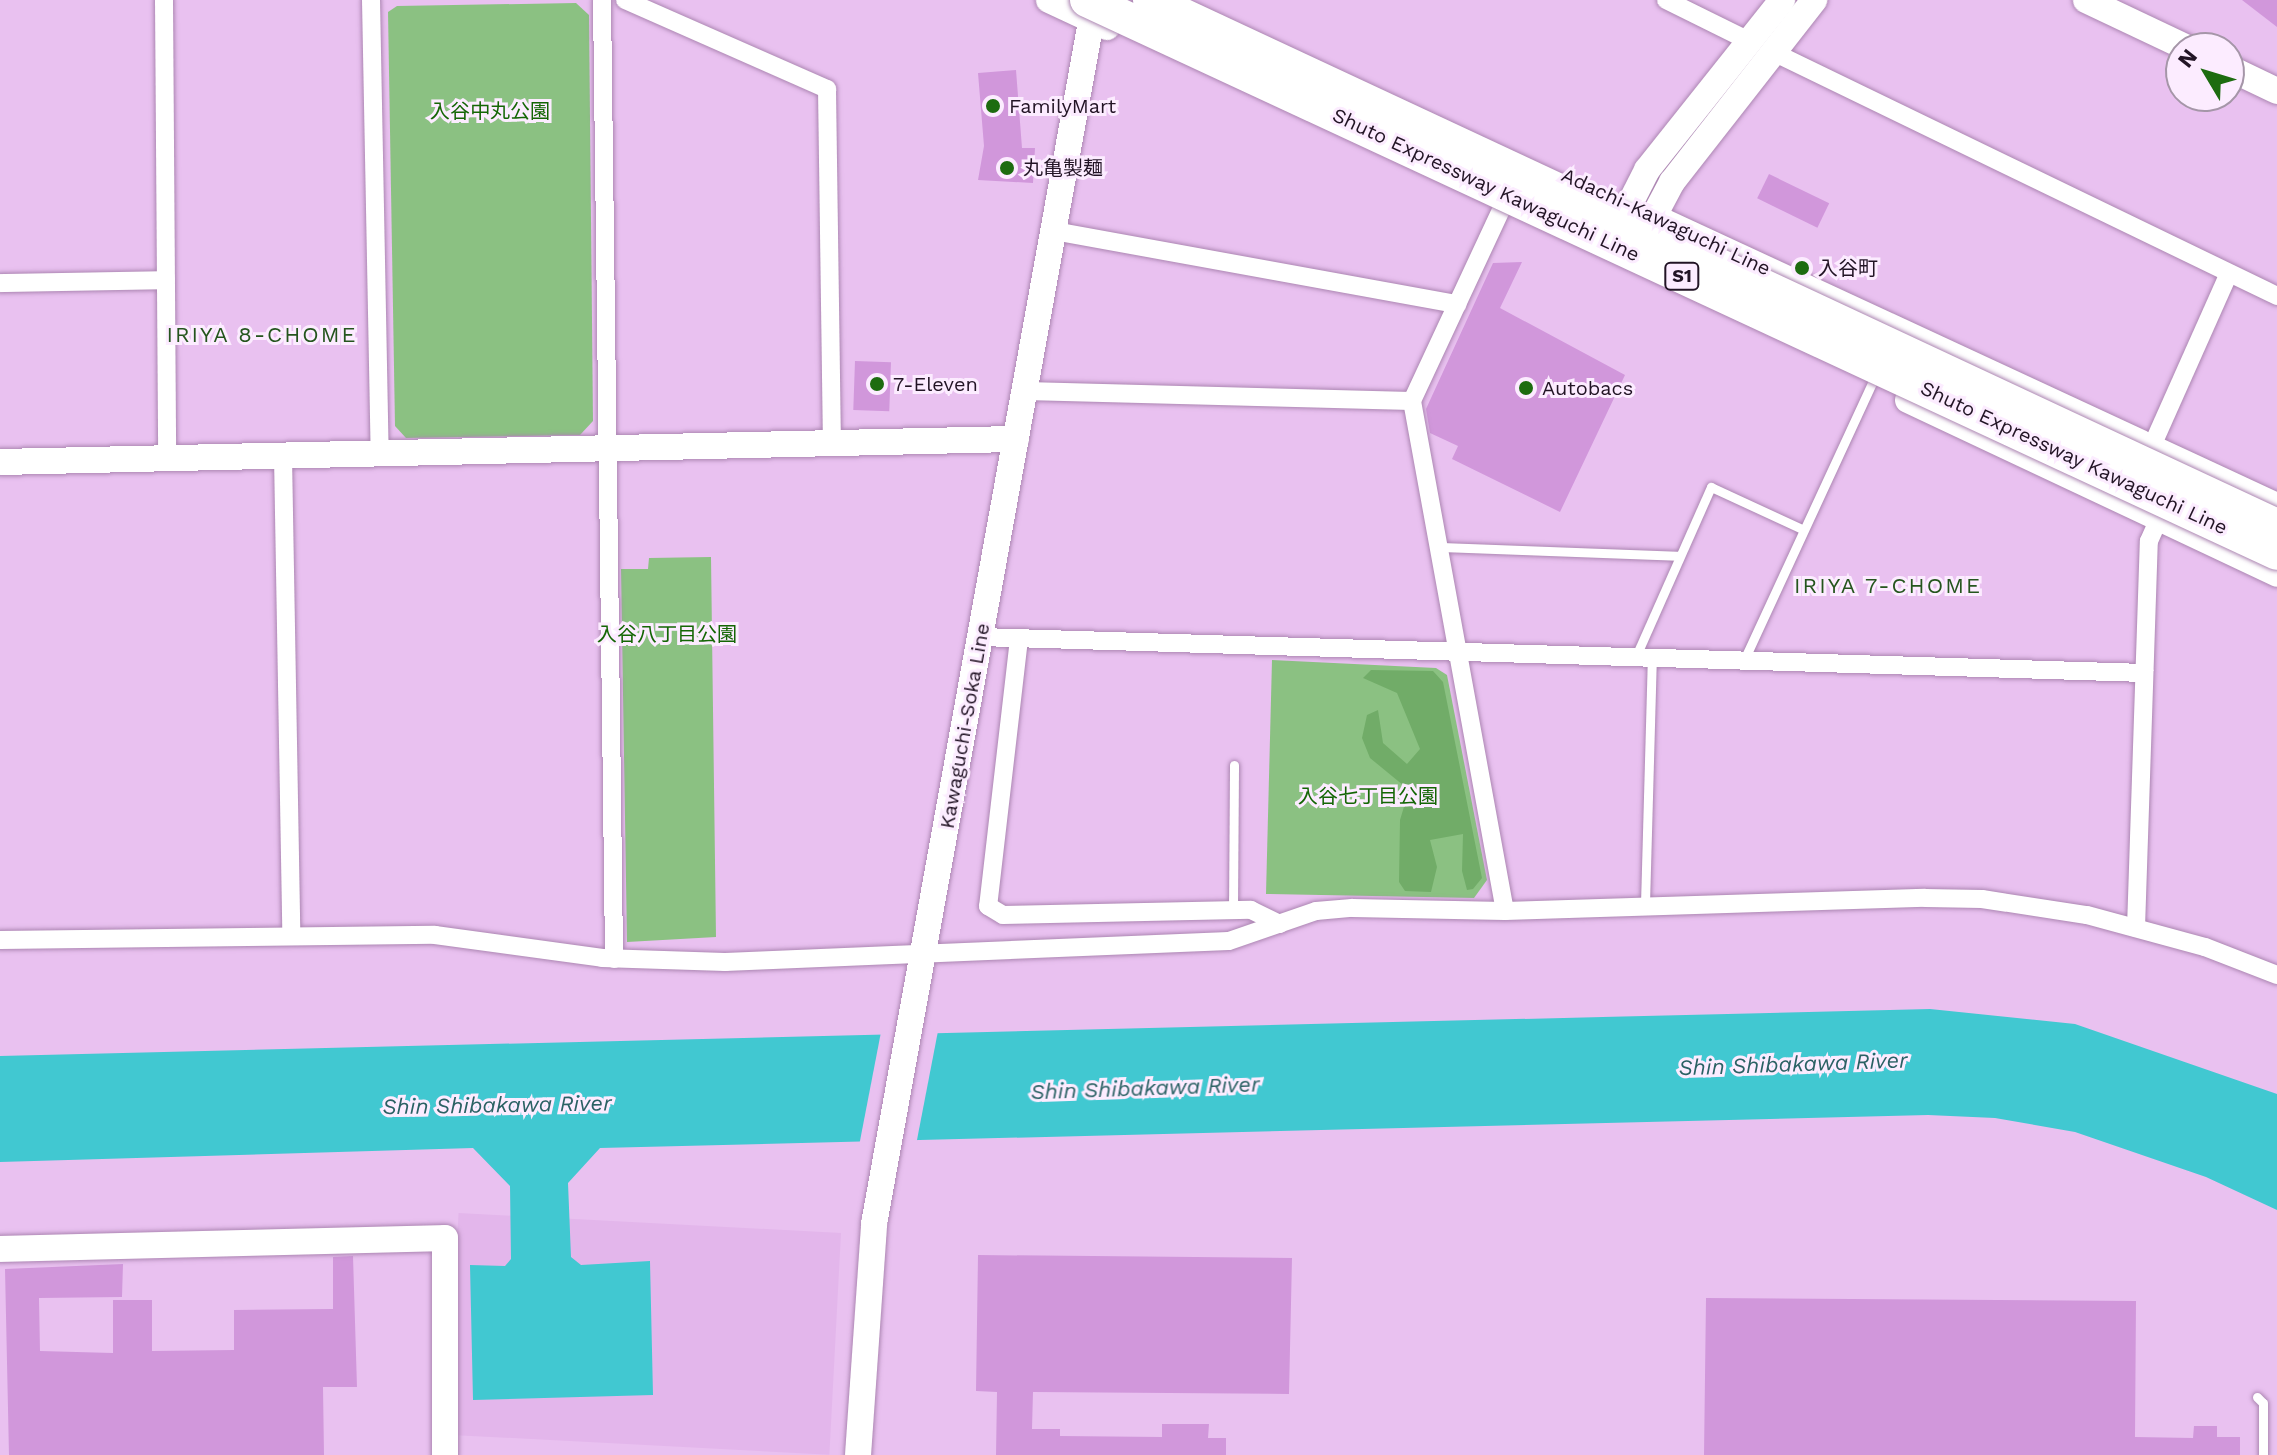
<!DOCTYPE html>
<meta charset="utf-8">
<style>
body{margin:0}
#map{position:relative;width:2277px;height:1455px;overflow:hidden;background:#e9c1f0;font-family:"Work Sans","Noto Sans JP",sans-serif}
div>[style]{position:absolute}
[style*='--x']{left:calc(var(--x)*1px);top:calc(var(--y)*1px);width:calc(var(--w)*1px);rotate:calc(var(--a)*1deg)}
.built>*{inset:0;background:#e3b6eb;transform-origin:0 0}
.green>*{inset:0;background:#8bc182}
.forest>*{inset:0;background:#71ac68}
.water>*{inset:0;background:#41c8d1}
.pier>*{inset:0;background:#e9c1f0}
.building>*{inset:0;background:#d197db;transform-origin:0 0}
.roads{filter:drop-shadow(0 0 2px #ac86b2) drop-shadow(0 0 2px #ac86b2)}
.lane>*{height:9px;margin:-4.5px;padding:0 4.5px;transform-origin:4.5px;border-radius:4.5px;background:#fff}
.street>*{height:18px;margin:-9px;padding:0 9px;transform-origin:9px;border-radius:9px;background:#fff}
.secondary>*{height:26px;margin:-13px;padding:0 13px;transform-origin:13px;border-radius:13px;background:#fff}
.bridges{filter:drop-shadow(0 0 2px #ac86b2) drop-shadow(0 0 2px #ac86b2)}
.highway-bridge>*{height:34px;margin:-17px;padding:0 17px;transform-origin:17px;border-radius:17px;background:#fff}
.dots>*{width:22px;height:22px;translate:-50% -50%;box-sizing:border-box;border:4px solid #fcecff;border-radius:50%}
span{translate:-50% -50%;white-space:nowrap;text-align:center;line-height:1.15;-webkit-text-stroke:6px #fcecff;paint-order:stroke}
.shield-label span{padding:2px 6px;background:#fcecff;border:2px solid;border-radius:6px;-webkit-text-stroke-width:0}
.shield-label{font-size:18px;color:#221425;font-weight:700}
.poi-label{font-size:20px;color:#221425}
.left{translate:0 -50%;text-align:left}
.park-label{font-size:20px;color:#146605}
.street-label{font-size:20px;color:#221425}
.neighbourhood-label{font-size:22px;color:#25551e;letter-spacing:2px}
.water-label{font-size:22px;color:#2a6164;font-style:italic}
.north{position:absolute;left:2165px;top:32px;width:80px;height:80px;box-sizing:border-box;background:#fcecff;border:2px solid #a596a8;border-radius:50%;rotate:308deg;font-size:22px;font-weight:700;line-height:32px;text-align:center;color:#221425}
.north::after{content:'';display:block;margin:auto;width:28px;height:36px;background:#1d6c10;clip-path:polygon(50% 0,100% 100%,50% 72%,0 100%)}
</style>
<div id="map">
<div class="built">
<div style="left:841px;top:1233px;width:222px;height:383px;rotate:93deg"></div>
</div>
<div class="green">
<div style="clip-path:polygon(576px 3px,589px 15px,593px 421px,580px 435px,406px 438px,395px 426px,388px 12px,397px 6px)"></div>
<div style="clip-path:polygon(711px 557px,716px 937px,627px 942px,621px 569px,648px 569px,649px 558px)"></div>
<div style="clip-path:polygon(1272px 660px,1436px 668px,1447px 675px,1487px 880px,1474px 898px,1266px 894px)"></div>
</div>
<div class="forest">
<div style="clip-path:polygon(1371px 670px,1433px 671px,1443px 682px,1482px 878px,1473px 889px,1467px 890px,1462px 871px,1463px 834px,1430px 840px,1437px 867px,1431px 892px,1405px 891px,1399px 882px,1400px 820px,1409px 790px,1370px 758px,1362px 738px,1367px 715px,1378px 710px,1383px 743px,1407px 764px,1420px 749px,1397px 693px,1363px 678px)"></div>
</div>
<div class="water">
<div style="clip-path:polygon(1930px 1009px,2075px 1024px,2277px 1094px,2277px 1210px,2206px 1177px,2075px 1132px,1995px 1118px,1928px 1115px,600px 1148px,568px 1183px,571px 1257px,581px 1265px,650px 1261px,653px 1395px,473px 1400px,470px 1265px,505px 1266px,511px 1259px,510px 1186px,473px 1148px,0 1162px,0 1056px)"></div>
</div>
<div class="pier">
<div style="clip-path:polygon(938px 1031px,916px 1145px,859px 1146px,881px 1032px)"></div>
</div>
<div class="building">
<div style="clip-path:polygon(2242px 0,2277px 0,2277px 27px)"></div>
<div style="clip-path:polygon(1016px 70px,1022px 148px,1035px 148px,1033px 183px,978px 180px,984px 146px,978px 73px)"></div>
<div style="left:1769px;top:174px;width:67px;height:27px;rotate:26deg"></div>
<div style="clip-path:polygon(1522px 262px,1500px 308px,1625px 375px,1560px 512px,1452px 459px,1458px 446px,1430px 433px,1426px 409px,1493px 263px)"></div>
<div style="left:855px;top:361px;width:36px;height:49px;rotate:2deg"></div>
<div style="clip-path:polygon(978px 1255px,1292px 1258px,1289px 1394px,1033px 1392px,1032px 1429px,1060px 1429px,1060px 1436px,1162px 1437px,1162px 1424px,1209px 1424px,1208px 1438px,1226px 1438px,1226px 1455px,996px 1455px,997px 1392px,976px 1391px)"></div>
<div style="clip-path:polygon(353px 1256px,357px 1387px,323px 1387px,324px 1455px,9px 1455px,5px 1269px,123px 1264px,122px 1297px,39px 1298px,40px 1351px,113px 1353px,113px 1300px,152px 1300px,152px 1351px,234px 1350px,234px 1310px,333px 1309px,333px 1257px)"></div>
<div style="clip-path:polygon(1706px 1298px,2136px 1301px,2135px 1437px,2193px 1438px,2194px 1426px,2217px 1426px,2217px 1437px,2240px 1437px,2240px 1455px,1704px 1455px)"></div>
</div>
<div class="roads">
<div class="lane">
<div style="--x:1439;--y:547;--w:240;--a:2.1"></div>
<div style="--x:1636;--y:656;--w:185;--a:-66.1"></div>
<div style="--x:1711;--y:487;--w:102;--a:24.8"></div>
<div style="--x:1744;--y:660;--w:305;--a:-65.2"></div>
<div style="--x:1645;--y:904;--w:246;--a:-88.4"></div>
<div style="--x:1233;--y:911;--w:146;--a:-89.6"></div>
<div style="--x:2257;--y:1397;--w:8;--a:45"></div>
<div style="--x:2263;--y:1403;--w:52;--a:90"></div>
</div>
<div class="street">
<div style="--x:164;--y:0;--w:458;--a:89.6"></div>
<div style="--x:371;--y:0;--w:453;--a:88.9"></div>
<div style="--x:602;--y:0;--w:959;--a:89.28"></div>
<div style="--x:625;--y:0;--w:221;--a:23.8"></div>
<div style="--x:827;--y:89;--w:354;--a:89.2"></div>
<div style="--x:1666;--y:0;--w:93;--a:26.3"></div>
<div style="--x:1773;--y:52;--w:560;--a:25.83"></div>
<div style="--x:1501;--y:210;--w:211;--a:115"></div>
<div style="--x:1412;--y:401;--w:518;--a:79.67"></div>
<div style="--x:1054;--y:231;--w:410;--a:10.3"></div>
<div style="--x:0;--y:283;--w:166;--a:-1"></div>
<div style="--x:1025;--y:391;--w:387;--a:1.5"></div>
<div style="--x:2152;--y:446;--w:189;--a:-66"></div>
<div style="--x:283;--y:456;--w:479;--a:89"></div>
<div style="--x:980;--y:637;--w:1165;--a:1.77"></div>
<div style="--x:1019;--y:639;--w:269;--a:96.6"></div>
<div style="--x:988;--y:906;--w:17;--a:31"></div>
<div style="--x:1003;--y:915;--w:248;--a:-1.2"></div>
<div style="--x:1251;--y:910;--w:32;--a:26"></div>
<div style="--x:2136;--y:928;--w:387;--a:-88.1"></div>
<div style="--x:2149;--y:541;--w:24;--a:-66"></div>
<div style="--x:0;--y:940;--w:435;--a:-0.7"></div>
<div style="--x:435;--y:935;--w:169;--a:7.8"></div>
<div style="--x:602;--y:958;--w:123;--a:1.9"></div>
<div style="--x:725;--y:962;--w:504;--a:-2.39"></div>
<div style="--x:1229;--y:941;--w:92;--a:-19"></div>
<div style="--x:1316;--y:911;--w:36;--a:-5"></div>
<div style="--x:1352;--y:908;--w:153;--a:1.1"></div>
<div style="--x:1505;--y:911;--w:420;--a:-1.8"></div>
<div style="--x:1925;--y:898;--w:57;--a:1"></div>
<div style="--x:1982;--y:899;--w:106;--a:8.7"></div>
<div style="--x:2087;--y:915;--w:122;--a:15.2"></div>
<div style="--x:2205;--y:947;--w:77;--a:21.3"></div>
</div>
<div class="secondary">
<div style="--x:1049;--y:0;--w:64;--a:25"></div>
<div style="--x:2086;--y:0;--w:112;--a:25.4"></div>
<div style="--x:2229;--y:68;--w:53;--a:25.6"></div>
<div style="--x:1656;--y:218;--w:685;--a:24.88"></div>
<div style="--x:1645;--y:233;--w:58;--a:-62.1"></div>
<div style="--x:1672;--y:182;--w:231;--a:-52"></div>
<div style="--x:1613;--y:237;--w:75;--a:-63.1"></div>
<div style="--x:1647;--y:170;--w:217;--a:-51.5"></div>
<div style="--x:1908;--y:400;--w:408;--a:25.2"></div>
<div style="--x:0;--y:462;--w:1016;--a:-1.3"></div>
<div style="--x:0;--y:1249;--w:445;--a:-1.4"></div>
<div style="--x:445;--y:1238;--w:217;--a:90"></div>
<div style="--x:858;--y:1455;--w:232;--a:-86"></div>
<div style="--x:874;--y:1224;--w:1244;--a:-79.77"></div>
</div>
</div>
<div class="bridges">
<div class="highway-bridge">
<div style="--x:1087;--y:0;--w:1312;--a:24.92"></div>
<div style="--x:1150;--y:0;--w:1244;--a:25.02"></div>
</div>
</div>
<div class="dots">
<div style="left:993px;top:106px;background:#1d6c10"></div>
<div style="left:1007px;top:168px;background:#1d6c10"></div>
<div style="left:1802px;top:268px;background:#1d6c10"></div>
<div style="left:877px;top:384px;background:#1d6c10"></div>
<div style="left:1526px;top:388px;background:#1d6c10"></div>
</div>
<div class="shield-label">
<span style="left:1682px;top:276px">S1</span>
</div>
<div class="poi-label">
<span class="left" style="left:1009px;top:106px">FamilyMart</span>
<span class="left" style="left:1023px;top:168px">丸亀製麺</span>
<span class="left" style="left:1818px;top:268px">入谷町</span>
<span class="left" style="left:893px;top:384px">7-Eleven</span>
<span class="left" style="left:1542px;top:388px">Autobacs</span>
</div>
<div class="park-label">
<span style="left:490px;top:111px">入谷中丸公園</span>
<span style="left:667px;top:634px">入谷八丁目公園</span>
<span style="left:1368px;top:796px">入谷七丁目公園</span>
</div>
<div class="street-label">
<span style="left:1486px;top:185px;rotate:25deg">Shuto Expressway Kawaguchi Line</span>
<span style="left:1666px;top:222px;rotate:25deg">Adachi-Kawaguchi Line</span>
<span style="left:2074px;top:458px;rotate:25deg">Shuto Expressway Kawaguchi Line</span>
<span style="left:965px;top:726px;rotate:-80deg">Kawaguchi-Soka Line</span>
</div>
<div class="neighbourhood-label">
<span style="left:262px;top:335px">IRIYA 8-CHOME</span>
<span style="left:1888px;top:586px">IRIYA 7-CHOME</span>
</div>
<div class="water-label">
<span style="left:1793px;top:1064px;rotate:-2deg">Shin Shibakawa River</span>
<span style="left:1145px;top:1088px;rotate:-2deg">Shin Shibakawa River</span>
<span style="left:497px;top:1105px;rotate:-1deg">Shin Shibakawa River</span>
</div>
<div class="north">N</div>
</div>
